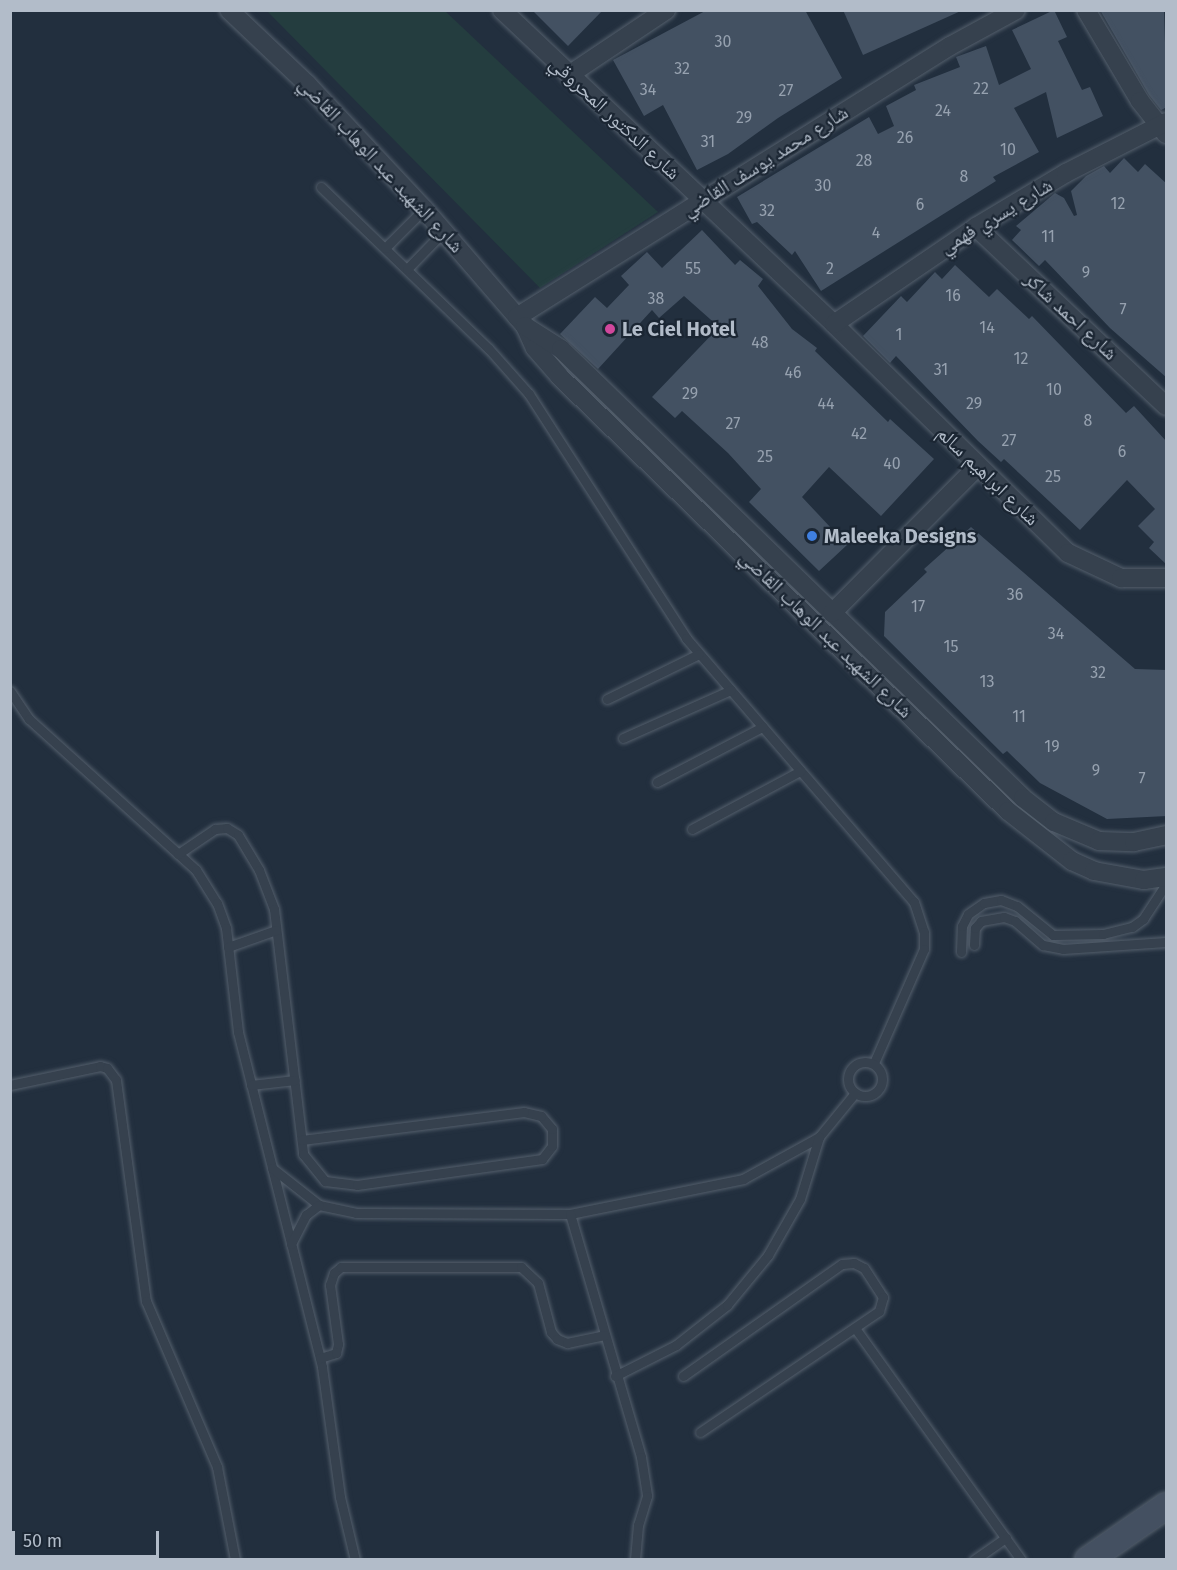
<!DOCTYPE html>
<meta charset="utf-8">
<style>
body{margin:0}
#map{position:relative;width:1177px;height:1570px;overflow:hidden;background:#222f3e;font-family:"Fira Sans","Noto Naskh Arabic",sans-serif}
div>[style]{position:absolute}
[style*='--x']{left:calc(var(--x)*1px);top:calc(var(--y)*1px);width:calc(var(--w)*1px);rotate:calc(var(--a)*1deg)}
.green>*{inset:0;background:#243d3f}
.building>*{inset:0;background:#435162}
.roads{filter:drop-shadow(0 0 2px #545f6c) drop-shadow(0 0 2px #545f6c)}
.service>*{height:9px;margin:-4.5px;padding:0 4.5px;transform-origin:4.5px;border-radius:4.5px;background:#36414e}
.service>.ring{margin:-4.5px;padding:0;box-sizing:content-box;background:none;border:9px solid #36414e;border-radius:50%}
.minor>*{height:18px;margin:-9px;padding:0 9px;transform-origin:9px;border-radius:9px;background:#36414e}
.secondary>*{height:26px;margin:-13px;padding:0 13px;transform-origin:13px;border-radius:13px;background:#445061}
.dots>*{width:16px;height:16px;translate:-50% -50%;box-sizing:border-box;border:3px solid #1b2633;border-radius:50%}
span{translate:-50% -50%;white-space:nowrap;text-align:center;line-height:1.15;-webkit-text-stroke:4.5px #1b2633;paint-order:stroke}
.number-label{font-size:16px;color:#96a1af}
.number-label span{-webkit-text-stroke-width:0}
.street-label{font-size:20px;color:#b2bcc9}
.poi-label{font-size:20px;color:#b2bcc9;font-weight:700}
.left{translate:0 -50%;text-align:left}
.frame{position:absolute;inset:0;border:12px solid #b2bcc9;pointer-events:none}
.scale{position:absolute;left:12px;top:1531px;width:147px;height:27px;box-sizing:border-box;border:3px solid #b2bcc9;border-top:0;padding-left:8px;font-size:18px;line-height:21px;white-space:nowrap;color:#b2bcc9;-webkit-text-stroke:4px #1b2633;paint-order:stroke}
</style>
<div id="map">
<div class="green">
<div style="clip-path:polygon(267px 11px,445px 11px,658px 212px,540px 288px)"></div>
</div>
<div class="building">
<div style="clip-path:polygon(532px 10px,603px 10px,568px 46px)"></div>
<div style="clip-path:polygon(707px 10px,805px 10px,842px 78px,778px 118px,728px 154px,697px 170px,663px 105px,644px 116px,613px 60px)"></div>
<div style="clip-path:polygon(843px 10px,963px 10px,863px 55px)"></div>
<div style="clip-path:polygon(1054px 10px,1067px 37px,1058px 41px,1082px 90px,1090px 87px,1103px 116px,1057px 138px,1046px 92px,1014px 108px,1039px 152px,993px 177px,996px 181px,821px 291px,795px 251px,792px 255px,757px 222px,752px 224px,737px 197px,869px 117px,878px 134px,894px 126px,886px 106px,916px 90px,914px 85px,960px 67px,956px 57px,986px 46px,999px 85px,1031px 69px,1012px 30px)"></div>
<div style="clip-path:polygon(1100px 10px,1164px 10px,1167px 107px,1161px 110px,1149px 95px)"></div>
<div style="clip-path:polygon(1124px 158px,1138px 172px,1145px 164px,1167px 184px,1167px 378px,1110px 328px,1045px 260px,1039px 266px,1012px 240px,1021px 230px,1016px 226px,1055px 193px,1064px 198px,1074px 216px,1077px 215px,1071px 191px,1086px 176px,1104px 166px,1110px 173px)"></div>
<div style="clip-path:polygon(702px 230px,735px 265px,740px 260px,763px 279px,758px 286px,792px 329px,817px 348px,815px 351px,888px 422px,890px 419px,934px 459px,881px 516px,829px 467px,802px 497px,847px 545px,819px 571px,749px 502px,761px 489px,728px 453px,682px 411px,675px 418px,652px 397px,719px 327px,684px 296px,659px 318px,652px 310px,598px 369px,560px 334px,595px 297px,607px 308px,629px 285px,621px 276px,647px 252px,662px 268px)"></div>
<div style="clip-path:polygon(955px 265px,989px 297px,997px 289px,1029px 319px,1032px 316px,1126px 413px,1134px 406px,1167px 442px,1167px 565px,1149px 548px,1154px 542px,1138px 526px,1155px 509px,1127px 480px,1080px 530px,1004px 459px,1001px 462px,978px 441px,896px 356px,890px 363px,863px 336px,901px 296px,907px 302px,935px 272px,942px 279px)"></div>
<div style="clip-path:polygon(971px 527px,1135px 669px,1167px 670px,1167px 816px,1107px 819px,1040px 783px,1007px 751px,1003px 754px,884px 636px,885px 612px,927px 572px,924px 569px)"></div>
</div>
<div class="roads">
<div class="service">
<div style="--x:321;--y:187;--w:233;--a:44"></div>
<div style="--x:489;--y:349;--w:60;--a:48.4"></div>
<div style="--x:529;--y:394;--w:290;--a:57.2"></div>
<div style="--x:686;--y:638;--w:349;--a:49.2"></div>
<div style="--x:914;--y:902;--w:32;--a:72"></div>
<div style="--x:924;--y:932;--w:17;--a:90"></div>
<div style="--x:924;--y:949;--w:124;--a:113.7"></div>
<div style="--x:385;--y:248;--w:55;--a:-45"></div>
<div style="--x:407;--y:269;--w:53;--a:-45.8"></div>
<div style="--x:10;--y:691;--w:34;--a:56"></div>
<div style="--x:29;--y:719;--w:225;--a:42.1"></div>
<div style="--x:196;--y:870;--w:39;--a:58"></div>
<div style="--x:217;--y:903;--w:27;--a:70"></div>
<div style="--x:226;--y:928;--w:105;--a:83.4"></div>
<div style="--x:238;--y:1032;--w:345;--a:75.9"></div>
<div style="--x:322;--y:1367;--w:131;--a:82.1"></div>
<div style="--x:340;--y:1497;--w:65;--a:76.6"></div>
<div style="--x:607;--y:699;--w:102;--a:-26.1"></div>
<div style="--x:623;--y:738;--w:118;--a:-24"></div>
<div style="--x:657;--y:782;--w:119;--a:-27.6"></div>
<div style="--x:692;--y:829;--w:123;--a:-28.2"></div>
<div style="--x:178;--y:854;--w:45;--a:-34"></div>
<div style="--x:215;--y:829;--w:12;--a:-5"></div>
<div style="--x:227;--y:828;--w:13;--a:32"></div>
<div style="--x:238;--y:835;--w:41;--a:59"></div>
<div style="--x:259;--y:870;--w:42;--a:69"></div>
<div style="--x:274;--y:909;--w:247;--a:83.2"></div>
<div style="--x:303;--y:1154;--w:35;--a:51"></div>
<div style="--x:325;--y:1181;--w:32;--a:7"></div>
<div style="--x:357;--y:1185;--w:187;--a:-8"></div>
<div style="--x:542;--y:1159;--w:16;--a:-52"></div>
<div style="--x:552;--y:1146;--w:17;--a:-90"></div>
<div style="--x:552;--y:1129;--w:17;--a:-130"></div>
<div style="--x:541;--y:1116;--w:17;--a:-167"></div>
<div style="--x:524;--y:1112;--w:224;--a:172.8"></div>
<div style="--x:974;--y:945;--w:17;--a:-87"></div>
<div style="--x:975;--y:928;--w:9;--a:-49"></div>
<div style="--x:981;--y:921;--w:23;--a:-10"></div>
<div style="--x:1004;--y:917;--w:12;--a:20"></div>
<div style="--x:1015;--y:921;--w:37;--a:41"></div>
<div style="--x:1043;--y:945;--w:20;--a:11"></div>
<div style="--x:1063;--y:949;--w:103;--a:-3.9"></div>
<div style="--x:228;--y:947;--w:51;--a:-19.5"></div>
<div style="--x:961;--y:952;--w:26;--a:-88"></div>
<div style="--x:962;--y:926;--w:13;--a:-63"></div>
<div style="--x:968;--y:914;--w:19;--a:-35"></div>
<div style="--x:984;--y:903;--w:17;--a:-10"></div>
<div style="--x:1001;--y:900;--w:17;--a:21"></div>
<div style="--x:1017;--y:906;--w:46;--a:38.9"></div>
<div style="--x:1053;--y:935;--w:50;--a:-1.1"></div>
<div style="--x:1103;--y:934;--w:30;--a:-14"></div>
<div style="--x:1132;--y:927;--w:14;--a:-36"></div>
<div style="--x:1143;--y:919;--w:42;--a:-56.7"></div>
<div class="ring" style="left:848px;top:1062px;width:25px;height:25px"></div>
<div style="--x:10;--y:1085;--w:92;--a:-11.9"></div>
<div style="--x:100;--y:1066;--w:7;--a:16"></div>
<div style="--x:107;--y:1068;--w:15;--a:53"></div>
<div style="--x:116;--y:1080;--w:223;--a:82.3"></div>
<div style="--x:146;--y:1301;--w:181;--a:66.8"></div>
<div style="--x:217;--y:1467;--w:95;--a:79"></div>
<div style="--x:251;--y:1085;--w:44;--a:-6.5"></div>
<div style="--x:272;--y:1168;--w:60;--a:38.2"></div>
<div style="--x:319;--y:1205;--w:38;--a:12"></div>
<div style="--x:356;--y:1213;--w:214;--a:0.3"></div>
<div style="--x:570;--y:1214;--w:177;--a:-11.4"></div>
<div style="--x:743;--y:1179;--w:87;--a:-28.9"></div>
<div style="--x:819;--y:1137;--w:57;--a:-50.7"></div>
<div style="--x:570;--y:1214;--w:253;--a:73.7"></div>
<div style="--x:641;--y:1457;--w:39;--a:81"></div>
<div style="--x:647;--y:1496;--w:30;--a:107"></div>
<div style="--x:638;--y:1525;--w:35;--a:95"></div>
<div style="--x:291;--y:1244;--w:33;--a:-63"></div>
<div style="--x:306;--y:1215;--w:16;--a:-38"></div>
<div style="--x:855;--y:1328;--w:285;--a:54.4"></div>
<div style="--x:320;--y:1358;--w:17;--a:-17"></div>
<div style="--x:336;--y:1353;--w:9;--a:-77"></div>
<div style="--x:338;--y:1344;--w:60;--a:-97.7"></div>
<div style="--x:330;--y:1285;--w:13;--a:-72"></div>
<div style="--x:334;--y:1273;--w:9;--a:-41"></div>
<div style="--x:341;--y:1267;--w:180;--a:0"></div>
<div style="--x:521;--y:1267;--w:23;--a:43"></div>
<div style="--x:538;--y:1283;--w:51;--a:75.1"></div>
<div style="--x:551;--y:1332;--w:9;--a:49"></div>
<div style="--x:557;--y:1339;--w:11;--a:22"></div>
<div style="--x:567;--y:1343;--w:38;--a:-12"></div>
<div style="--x:615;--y:1376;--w:68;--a:-26.9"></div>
<div style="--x:676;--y:1345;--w:65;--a:-38.1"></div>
<div style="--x:727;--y:1305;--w:65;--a:-50.6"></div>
<div style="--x:768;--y:1255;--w:64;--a:-60.3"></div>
<div style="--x:800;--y:1199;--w:65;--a:-73"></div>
<div style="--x:683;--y:1376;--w:194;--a:-35.2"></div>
<div style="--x:842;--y:1264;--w:12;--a:-5"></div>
<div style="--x:854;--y:1263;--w:11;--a:27"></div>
<div style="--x:864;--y:1268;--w:35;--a:57"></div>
<div style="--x:883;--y:1297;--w:15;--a:106"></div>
<div style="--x:879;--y:1311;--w:216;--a:145.9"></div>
<div style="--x:974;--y:1560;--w:39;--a:-35"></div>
</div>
<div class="minor">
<div style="--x:229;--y:10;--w:108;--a:43.5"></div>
<div style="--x:307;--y:84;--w:171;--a:46.9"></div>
<div style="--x:424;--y:209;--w:155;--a:49.2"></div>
<div style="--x:525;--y:326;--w:24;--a:66"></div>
<div style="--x:535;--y:348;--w:37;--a:49"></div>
<div style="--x:559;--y:376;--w:625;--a:44.09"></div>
<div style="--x:1008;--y:811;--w:81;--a:38"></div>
<div style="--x:1072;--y:861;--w:24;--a:24"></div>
<div style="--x:1094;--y:871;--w:51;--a:10.2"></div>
<div style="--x:1144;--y:880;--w:22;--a:-8"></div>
<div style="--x:502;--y:10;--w:457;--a:43.4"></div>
<div style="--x:834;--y:324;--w:327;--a:44.4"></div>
<div style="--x:1068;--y:553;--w:59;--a:25.3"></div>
<div style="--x:1121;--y:578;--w:45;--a:0"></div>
<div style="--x:1086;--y:10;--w:106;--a:59.3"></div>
<div style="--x:1140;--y:101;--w:42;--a:51.8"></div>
<div style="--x:569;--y:75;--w:117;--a:-33.8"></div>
<div style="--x:976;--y:227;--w:261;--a:43.3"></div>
<div style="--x:517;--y:317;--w:511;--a:-32.04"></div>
<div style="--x:950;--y:46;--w:75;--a:-28.6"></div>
<div style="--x:834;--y:324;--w:172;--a:-34.3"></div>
<div style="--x:976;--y:227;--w:105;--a:-31"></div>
<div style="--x:1066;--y:173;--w:112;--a:-27"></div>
<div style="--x:525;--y:326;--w:43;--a:32.6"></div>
<div style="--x:561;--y:349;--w:644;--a:44.18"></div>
<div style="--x:1023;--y:798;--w:39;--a:38"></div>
<div style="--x:1054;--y:822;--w:49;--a:22.9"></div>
<div style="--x:1099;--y:841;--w:35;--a:2"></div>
<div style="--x:1134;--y:842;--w:33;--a:-12"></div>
<div style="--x:832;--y:613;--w:206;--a:-45.2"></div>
</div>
<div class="secondary">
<div style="--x:1088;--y:1560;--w:95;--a:-34.7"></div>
</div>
</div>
<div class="dots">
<div style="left:610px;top:329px;background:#d1479c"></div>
<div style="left:812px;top:536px;background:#3f7fe0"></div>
</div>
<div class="number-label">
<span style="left:723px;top:42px">30</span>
<span style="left:682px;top:69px">32</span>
<span style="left:981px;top:89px">22</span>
<span style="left:648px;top:90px">34</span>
<span style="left:786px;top:91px">27</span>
<span style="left:943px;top:111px">24</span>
<span style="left:744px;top:118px">29</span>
<span style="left:905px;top:138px">26</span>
<span style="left:708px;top:142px">31</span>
<span style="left:1008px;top:150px">10</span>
<span style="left:864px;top:161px">28</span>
<span style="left:964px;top:177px">8</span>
<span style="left:823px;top:186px">30</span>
<span style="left:1118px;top:204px">12</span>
<span style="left:920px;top:205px">6</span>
<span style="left:767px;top:211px">32</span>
<span style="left:876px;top:233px">4</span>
<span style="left:1048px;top:237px">11</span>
<span style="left:693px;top:269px">55</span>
<span style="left:830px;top:269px">2</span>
<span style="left:1086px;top:273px">9</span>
<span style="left:953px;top:296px">16</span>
<span style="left:656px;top:299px">38</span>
<span style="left:1123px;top:310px">7</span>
<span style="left:987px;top:328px">14</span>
<span style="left:899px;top:335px">1</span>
<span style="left:760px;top:343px">48</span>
<span style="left:1021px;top:359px">12</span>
<span style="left:941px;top:370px">31</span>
<span style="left:793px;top:373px">46</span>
<span style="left:1054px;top:390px">10</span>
<span style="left:690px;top:394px">29</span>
<span style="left:826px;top:404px">44</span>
<span style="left:974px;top:404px">29</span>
<span style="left:1088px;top:421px">8</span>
<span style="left:733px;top:424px">27</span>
<span style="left:859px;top:434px">42</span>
<span style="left:1009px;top:441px">27</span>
<span style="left:1122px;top:452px">6</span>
<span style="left:765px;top:457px">25</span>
<span style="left:892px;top:464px">40</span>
<span style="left:1053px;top:477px">25</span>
<span style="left:1015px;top:595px">36</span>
<span style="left:918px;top:607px">17</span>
<span style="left:1056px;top:634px">34</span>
<span style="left:951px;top:647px">15</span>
<span style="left:1098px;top:673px">32</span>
<span style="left:987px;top:682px">13</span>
<span style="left:1019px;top:717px">11</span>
<span style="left:1052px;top:747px">19</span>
<span style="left:1096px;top:771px">9</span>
<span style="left:1142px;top:779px">7</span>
</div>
<div class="street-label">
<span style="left:615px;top:118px;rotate:43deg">شارع الدكتور المحروقي</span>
<span style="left:765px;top:161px;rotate:-32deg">شارع محمد يوسف القاضي</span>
<span style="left:381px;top:165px;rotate:47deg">شارع الشهيد عبد الوهاب القاضي</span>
<span style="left:996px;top:216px;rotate:-31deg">شارع يسري فهمي</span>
<span style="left:1071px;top:316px;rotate:43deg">شارع احمد شاكر</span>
<span style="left:988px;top:476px;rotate:44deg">شارع ابراهيم سالم</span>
<span style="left:826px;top:634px;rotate:44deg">شارع الشهيد عبد الوهاب القاضي</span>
</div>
<div class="poi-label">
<span class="left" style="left:622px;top:329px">Le Ciel Hotel</span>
<span class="left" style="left:824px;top:536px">Maleeka Designs</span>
</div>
<div class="frame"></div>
<div class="scale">50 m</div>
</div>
